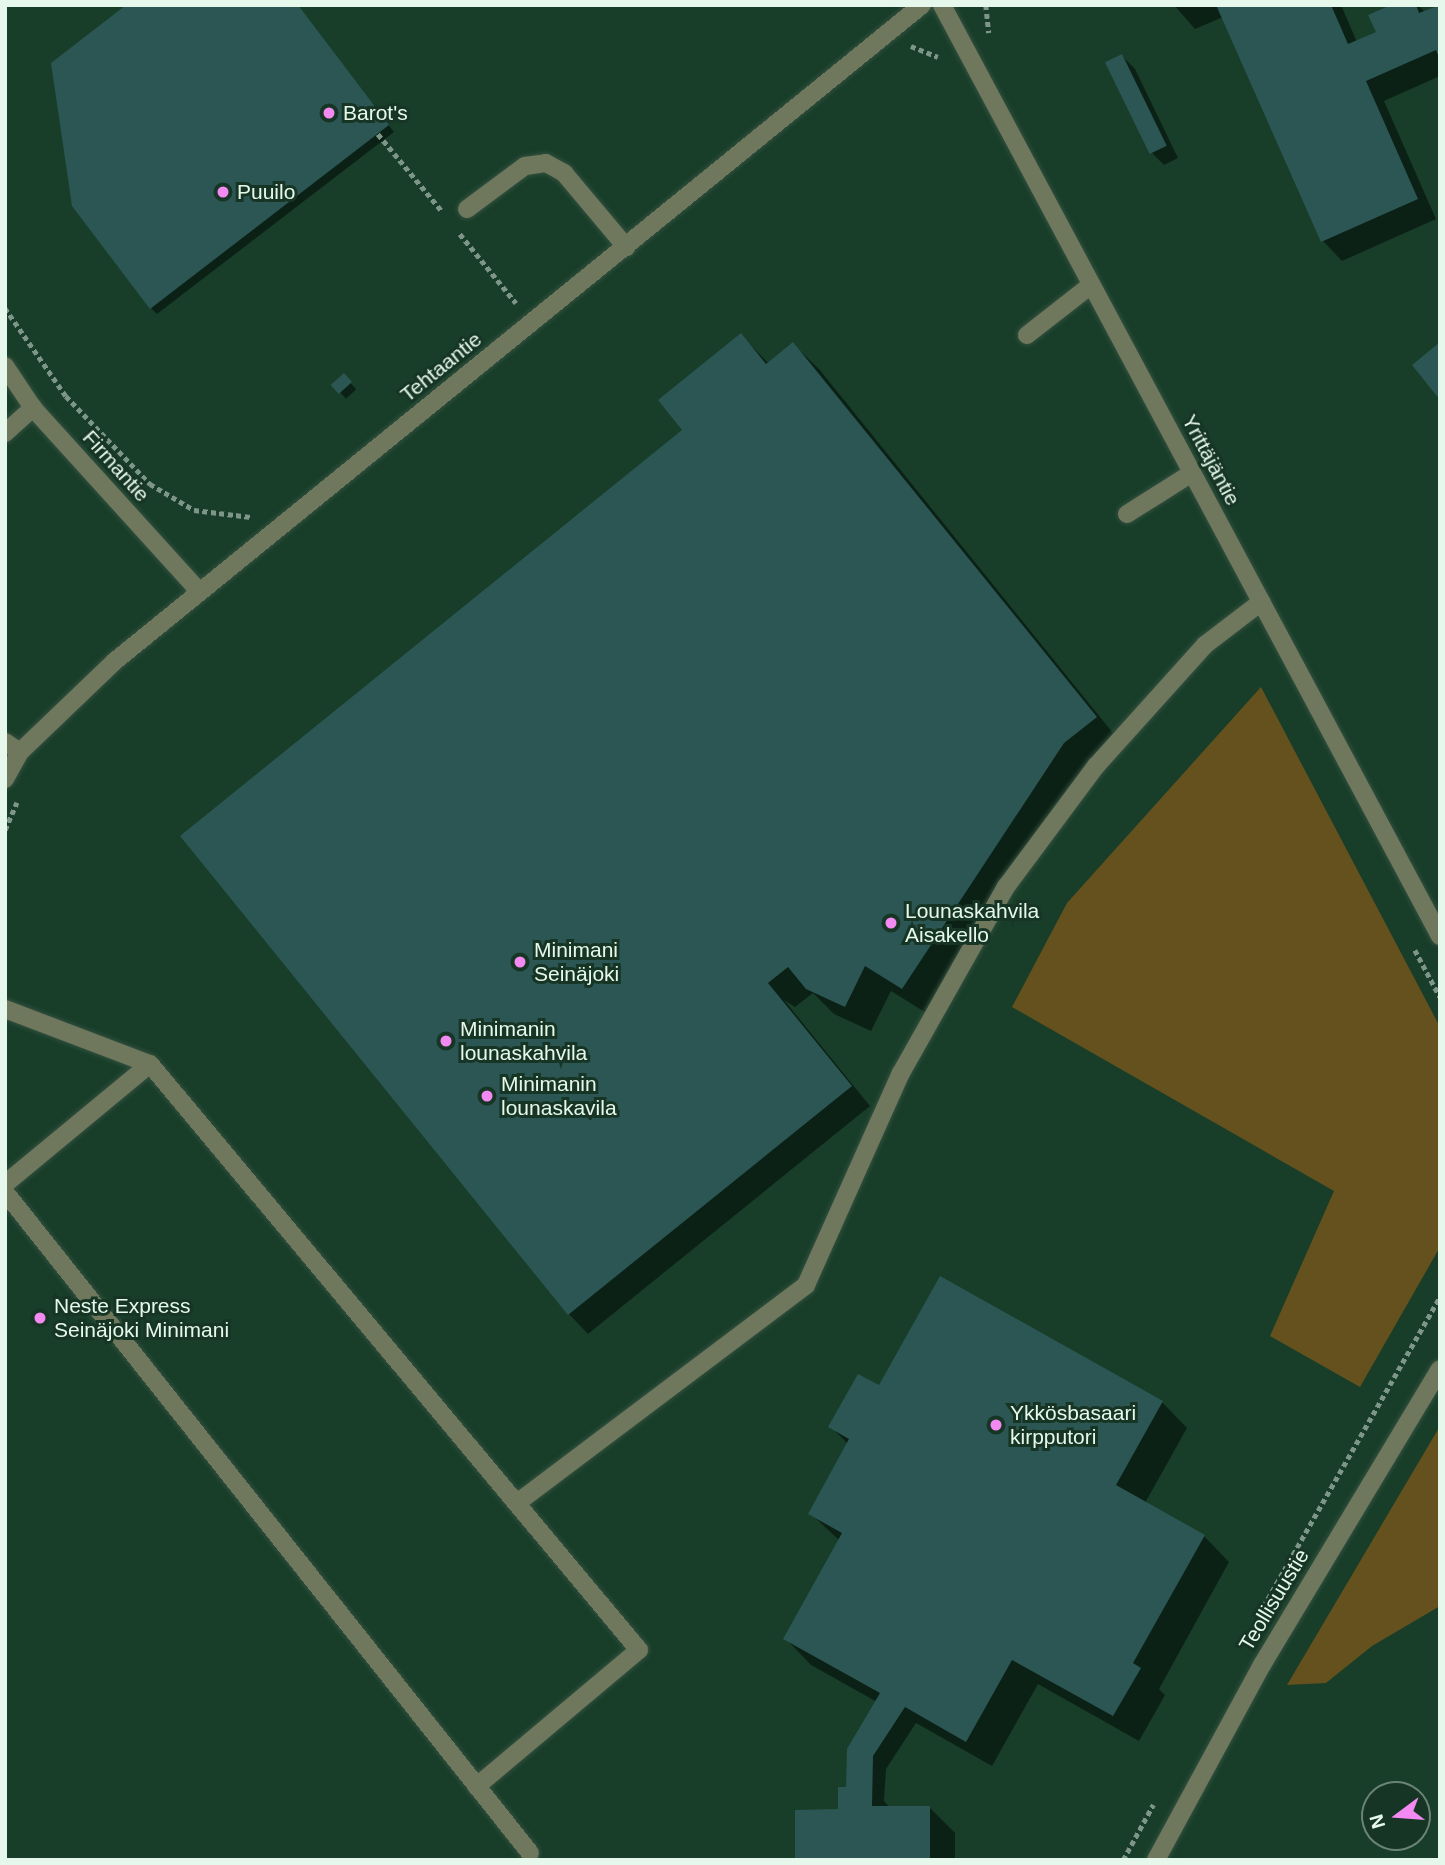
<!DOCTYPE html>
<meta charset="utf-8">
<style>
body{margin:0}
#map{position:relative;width:1445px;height:1865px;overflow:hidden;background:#173524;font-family:Arial,sans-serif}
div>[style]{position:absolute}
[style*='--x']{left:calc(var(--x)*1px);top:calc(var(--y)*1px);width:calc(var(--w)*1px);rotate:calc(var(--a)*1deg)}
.built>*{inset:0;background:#183e29}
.forest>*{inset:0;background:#65511d}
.shadow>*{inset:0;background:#0007;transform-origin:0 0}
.building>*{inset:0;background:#2b5654;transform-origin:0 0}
.path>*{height:4.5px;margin-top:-2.25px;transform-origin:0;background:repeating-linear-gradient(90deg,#7e9687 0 5px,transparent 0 8.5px)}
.roads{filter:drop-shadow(0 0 2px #345040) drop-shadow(0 0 2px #345040)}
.minor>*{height:18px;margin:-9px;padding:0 9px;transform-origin:9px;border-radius:9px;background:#6f785d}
.dots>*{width:19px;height:19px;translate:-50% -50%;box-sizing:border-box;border:4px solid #173524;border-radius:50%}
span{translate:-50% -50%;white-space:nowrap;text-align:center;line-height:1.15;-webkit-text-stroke:6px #173524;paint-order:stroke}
.poi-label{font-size:21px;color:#e6f8ec}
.left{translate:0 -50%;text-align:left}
.street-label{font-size:21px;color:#e6f8ec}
.frame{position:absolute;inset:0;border:7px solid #e6f8ec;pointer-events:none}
.north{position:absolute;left:1361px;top:1781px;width:70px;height:70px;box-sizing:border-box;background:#173524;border:2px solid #6a8374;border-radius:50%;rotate:254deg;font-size:19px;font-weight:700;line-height:28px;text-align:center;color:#e6f8ec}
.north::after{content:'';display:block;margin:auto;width:24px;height:32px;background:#f38af1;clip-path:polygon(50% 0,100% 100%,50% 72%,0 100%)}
</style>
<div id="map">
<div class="built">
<div style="clip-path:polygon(evenodd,5px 5px,1440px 5px,1440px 1860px,5px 1860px,5px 5px,1375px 1795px,1417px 1795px,1417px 1837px,1375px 1837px,1375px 1795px)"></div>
</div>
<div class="forest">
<div style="clip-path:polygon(1261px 687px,1440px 1027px,1440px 1247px,1360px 1387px,1270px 1336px,1334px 1191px,1012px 1007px,1067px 903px)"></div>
<div style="clip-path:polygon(1440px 1426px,1440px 1606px,1372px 1646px,1326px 1683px,1287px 1685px)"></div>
</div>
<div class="shadow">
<div style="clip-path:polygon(297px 5px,394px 132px,157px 314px,151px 308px)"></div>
<div style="clip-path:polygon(1174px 5px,1341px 5px,1357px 42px,1378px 33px,1395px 5px,1418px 5px,1425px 12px,1440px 5px,1440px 76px,1384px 101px,1436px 219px,1342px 261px,1323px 241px,1223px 17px,1195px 29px)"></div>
<div style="clip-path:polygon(1122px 56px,1135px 69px,1178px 158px,1164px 165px,1151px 152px)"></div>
<div style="clip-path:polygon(741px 335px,769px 364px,793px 344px,819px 369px,1121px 743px,1090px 769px,928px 1014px,891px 991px,871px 1031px,834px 1014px,813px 993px,795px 1007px,784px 1000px,870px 1106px,588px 1334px,569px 1314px,685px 430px)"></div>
<div style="left:344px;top:376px;width:18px;height:14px;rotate:47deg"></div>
<div style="clip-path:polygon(880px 1388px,1162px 1402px,1187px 1428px,1145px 1503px,1204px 1536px,1229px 1562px,1159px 1689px,1165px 1695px,1139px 1741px,1038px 1684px,992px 1766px,916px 1723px,886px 1769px,884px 1801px,890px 1808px,929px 1807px,955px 1833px,955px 1860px,797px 1860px,840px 1811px,877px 1702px,811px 1665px,786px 1639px,840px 1541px,810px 1513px,848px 1444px,831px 1427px)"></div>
</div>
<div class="building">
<div style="clip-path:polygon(126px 5px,298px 5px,389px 125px,150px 309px,72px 206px,51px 63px)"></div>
<div style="clip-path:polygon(1216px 5px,1331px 5px,1348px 44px,1376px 32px,1368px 15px,1391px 5px,1416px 5px,1419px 13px,1440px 5px,1440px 60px,1436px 50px,1366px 81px,1418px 199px,1321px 242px)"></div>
<div style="left:1122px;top:54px;width:102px;height:19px;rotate:64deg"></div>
<div style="clip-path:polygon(741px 333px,766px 364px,793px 342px,1097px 717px,1064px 743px,902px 989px,865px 966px,845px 1007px,806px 989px,788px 967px,768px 983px,852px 1086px,568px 1315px,180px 836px,682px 430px,658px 400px)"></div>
<div style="clip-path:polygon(1440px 342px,1440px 400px,1412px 365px)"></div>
<div style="left:344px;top:373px;width:12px;height:18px;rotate:48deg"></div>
<div style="clip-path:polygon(940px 1276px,1163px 1401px,1116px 1485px,1205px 1535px,1133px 1663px,1141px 1668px,1113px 1716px,1012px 1660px,966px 1742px,905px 1707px,873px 1756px,872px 1806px,930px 1806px,930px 1860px,795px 1860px,795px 1810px,838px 1809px,838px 1787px,846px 1787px,847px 1749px,880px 1693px,783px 1639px,842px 1533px,808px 1514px,849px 1439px,828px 1427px,858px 1374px,879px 1385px)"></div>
</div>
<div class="path">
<div style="--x:986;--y:5;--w:28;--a:84"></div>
<div style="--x:911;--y:46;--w:29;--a:22"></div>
<div style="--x:378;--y:134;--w:99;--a:50.3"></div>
<div style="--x:460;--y:234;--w:89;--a:50.9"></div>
<div style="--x:5;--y:308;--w:107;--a:55.3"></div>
<div style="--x:66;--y:396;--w:122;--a:46.3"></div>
<div style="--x:150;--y:484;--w:51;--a:30.6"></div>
<div style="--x:194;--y:510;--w:57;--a:7"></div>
<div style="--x:5;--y:830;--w:30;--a:-67"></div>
<div style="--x:1415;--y:950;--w:53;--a:62"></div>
<div style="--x:1259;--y:1614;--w:365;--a:-60.3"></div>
<div style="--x:1123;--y:1860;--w:63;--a:-61.4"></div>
</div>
<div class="roads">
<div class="minor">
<div style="--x:942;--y:5;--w:1056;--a:61.86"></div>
<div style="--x:467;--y:209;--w:72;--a:-36.6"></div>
<div style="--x:525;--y:166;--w:21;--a:-8"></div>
<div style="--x:546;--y:163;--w:21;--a:29"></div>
<div style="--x:564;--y:173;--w:97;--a:50"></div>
<div style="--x:1027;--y:335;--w:81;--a:-38"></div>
<div style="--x:5;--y:366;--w:50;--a:56.3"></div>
<div style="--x:33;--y:408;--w:248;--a:47.8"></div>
<div style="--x:5;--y:433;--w:38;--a:-42"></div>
<div style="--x:1127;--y:514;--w:77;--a:-32.2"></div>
<div style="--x:5;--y:742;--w:18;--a:34"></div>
<div style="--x:5;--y:779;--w:31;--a:-61"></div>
<div style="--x:20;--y:752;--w:132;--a:-43.8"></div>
<div style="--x:115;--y:661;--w:1040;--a:-39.11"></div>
<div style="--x:5;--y:1009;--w:155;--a:20.8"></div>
<div style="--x:5;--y:1184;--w:188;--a:-39.6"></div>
<div style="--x:150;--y:1064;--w:763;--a:50.16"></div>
<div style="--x:639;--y:1650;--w:212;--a:140"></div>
<div style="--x:5;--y:1192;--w:844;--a:51.54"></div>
<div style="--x:517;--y:1503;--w:362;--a:-37"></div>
<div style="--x:806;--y:1285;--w:232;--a:-65.9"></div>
<div style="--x:901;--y:1073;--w:214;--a:-60.6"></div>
<div style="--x:1006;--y:887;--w:151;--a:-53.4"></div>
<div style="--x:1096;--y:766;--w:163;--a:-48"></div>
<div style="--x:1205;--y:645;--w:71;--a:-37.5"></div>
<div style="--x:1156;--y:1860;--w:222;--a:-61.5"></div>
<div style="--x:1262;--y:1665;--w:345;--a:-59"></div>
</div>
</div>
<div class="dots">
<div style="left:329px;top:113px;background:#f38af1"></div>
<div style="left:223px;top:192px;background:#f38af1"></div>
<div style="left:891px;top:923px;background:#f38af1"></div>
<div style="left:520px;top:962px;background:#f38af1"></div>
<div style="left:446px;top:1041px;background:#f38af1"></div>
<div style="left:487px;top:1096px;background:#f38af1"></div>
<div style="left:40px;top:1318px;background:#f38af1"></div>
<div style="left:996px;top:1425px;background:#f38af1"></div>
</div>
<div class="poi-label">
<span class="left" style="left:343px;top:113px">Barot's</span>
<span class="left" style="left:237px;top:192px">Puuilo</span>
<span class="left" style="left:905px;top:923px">Lounaskahvila<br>Aisakello</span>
<span class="left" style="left:534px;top:962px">Minimani<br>Seinäjoki</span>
<span class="left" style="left:460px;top:1041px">Minimanin<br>lounaskahvila</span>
<span class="left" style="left:501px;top:1096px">Minimanin<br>lounaskavila</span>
<span class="left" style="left:54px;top:1318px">Neste Express<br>Seinäjoki Minimani</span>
<span class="left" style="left:1010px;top:1425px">Ykkösbasaari<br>kirpputori</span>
</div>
<div class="street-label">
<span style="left:441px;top:367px;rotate:-39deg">Tehtaantie</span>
<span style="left:1211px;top:460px;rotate:62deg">Yrittäjäntie</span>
<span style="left:116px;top:466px;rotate:48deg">Firmantie</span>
<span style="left:1274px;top:1600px;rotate:-59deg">Teollisuustie</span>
</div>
<div class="frame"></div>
<div class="north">N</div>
</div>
